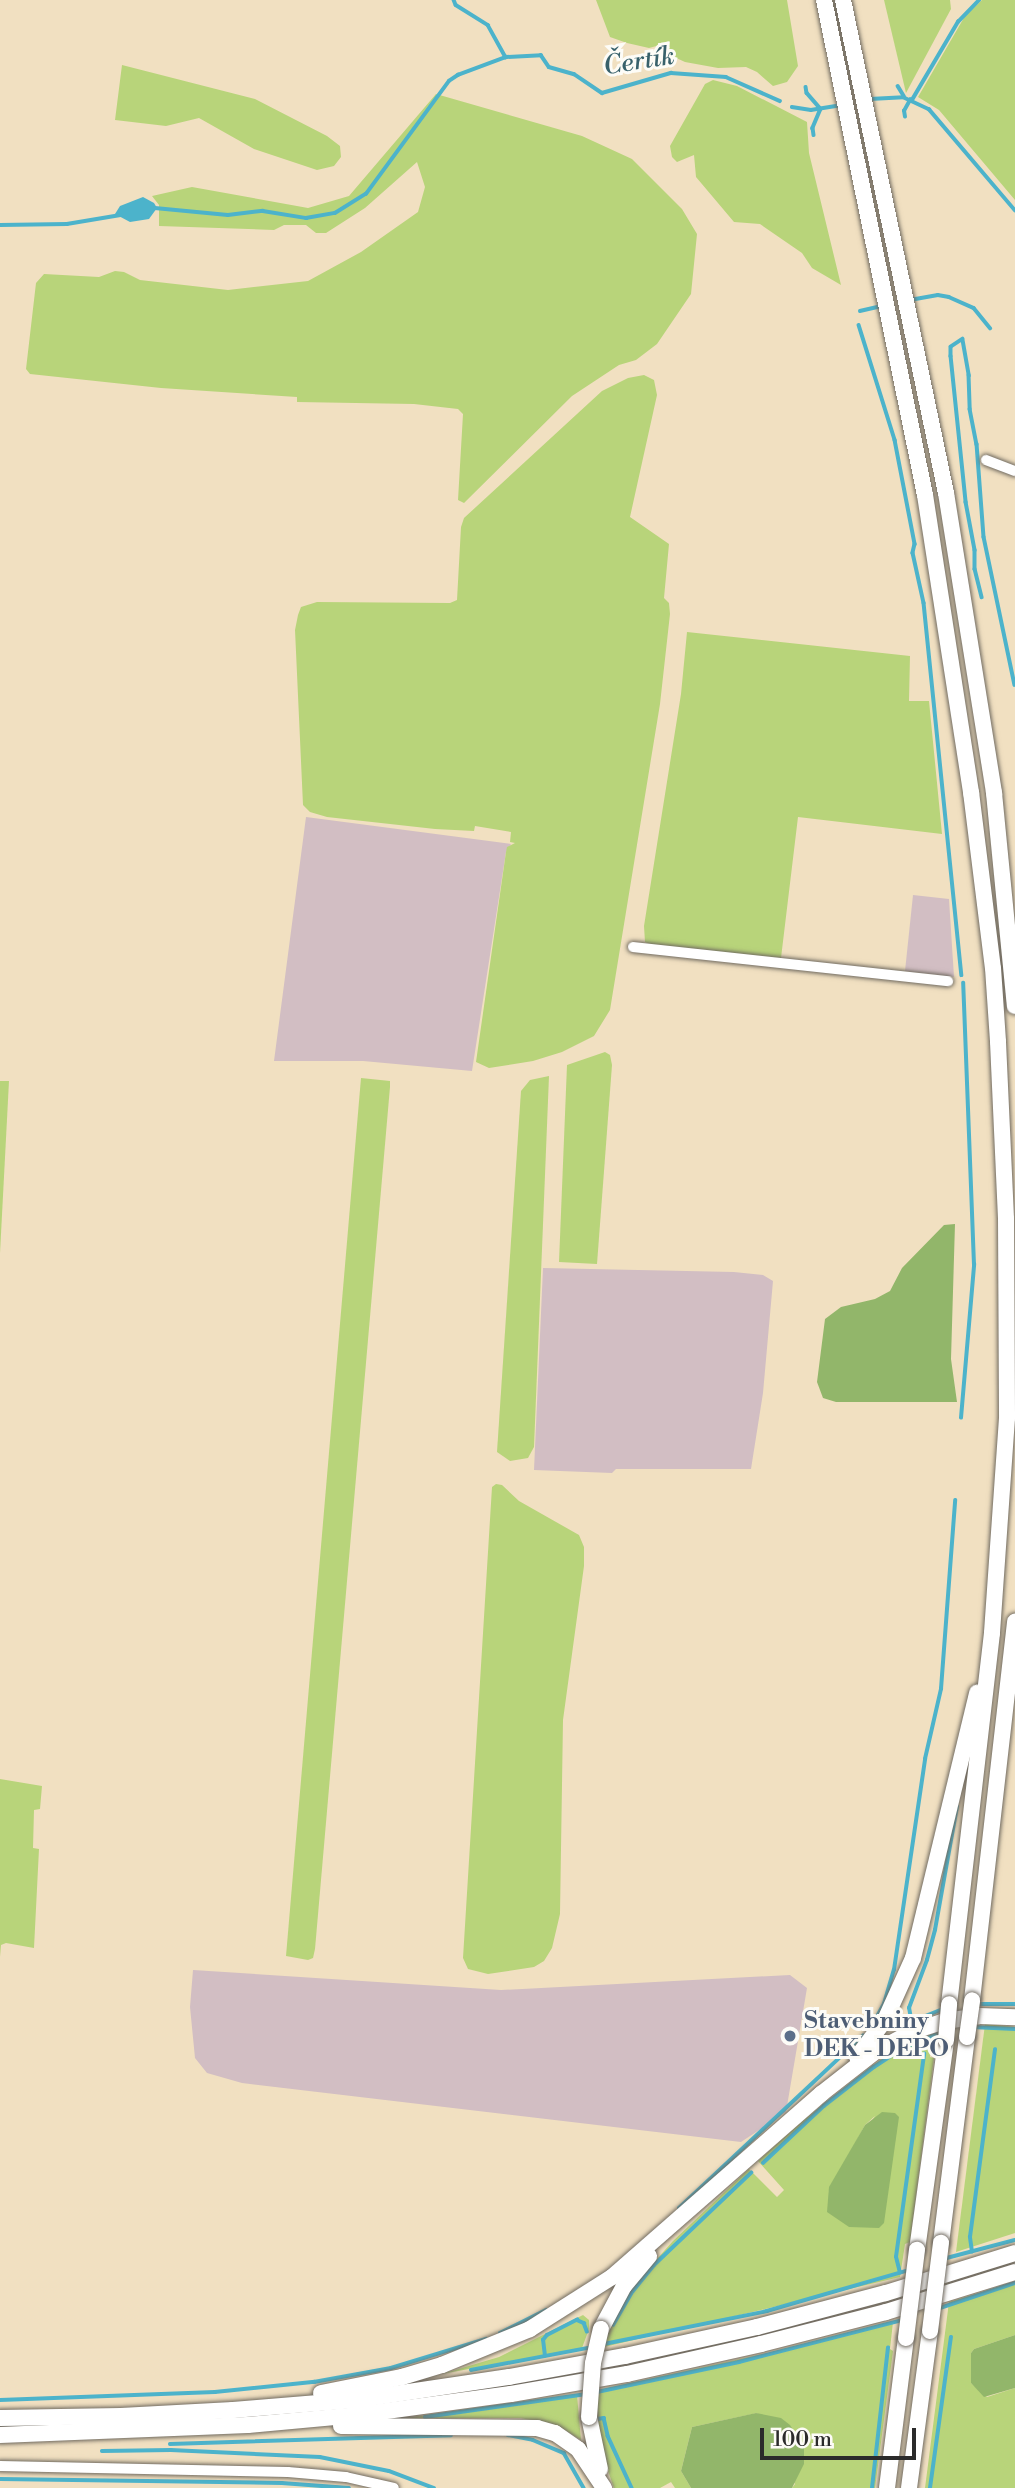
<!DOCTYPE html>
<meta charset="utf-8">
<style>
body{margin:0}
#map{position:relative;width:1015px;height:2488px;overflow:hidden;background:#f1e0c1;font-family:"Libre Bodoni",serif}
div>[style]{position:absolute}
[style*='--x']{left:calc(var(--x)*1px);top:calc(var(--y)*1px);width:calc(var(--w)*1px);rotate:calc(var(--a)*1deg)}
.industrial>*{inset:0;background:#d2bec3}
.green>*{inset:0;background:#b8d47a}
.forest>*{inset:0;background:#92b66a}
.water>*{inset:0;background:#4cb3cb}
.stream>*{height:3.5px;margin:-1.75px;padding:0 1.75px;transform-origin:1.75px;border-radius:1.75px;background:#4cb3cb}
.roads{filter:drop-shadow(0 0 2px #706a60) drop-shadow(0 0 2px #706a60)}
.minor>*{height:10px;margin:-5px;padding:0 5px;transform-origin:5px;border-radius:5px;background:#fff}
.highway>*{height:16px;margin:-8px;padding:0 8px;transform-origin:8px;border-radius:8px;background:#fff}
.bridges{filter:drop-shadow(0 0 2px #706a60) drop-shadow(0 0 2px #706a60)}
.highway-bridge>*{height:16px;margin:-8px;padding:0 8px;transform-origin:8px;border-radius:8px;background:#fff}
.dots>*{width:19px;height:19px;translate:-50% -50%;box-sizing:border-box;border:4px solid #fdfcf7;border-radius:50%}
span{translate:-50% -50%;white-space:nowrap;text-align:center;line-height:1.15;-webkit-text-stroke:6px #fdfcf7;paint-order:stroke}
.service-label{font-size:24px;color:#4e5e75;font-weight:700}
.left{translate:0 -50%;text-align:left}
.water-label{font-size:26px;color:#38616b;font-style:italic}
.scale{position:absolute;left:760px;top:2428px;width:156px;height:32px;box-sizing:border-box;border:4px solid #2b2b2b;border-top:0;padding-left:9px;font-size:21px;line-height:24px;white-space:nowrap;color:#2b2b2b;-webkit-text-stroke:5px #fdfcf7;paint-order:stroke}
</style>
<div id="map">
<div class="industrial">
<div style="clip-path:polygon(306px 817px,511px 844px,506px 852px,472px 1071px,363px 1061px,274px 1061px)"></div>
<div style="clip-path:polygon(913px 895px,949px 899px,954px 977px,905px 971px)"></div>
<div style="clip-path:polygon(543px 1268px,734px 1272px,763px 1275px,773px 1281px,763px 1393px,751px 1469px,616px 1469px,612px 1473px,534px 1470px)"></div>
<div style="clip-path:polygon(193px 1970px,501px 1990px,790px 1975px,807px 1988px,786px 2112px,741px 2142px,242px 2083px,207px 2073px,195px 2058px,190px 2007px)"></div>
</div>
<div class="green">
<div style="clip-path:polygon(596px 0,787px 0,798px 66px,787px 82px,773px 86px,757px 72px,746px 67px,718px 68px,685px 62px,672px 56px,664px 44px,649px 48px,627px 43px,610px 37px)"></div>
<div style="clip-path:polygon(884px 0,950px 0,951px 9px,906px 93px)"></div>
<div style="clip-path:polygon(982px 0,1015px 0,1015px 200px,939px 110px,918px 97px,965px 16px)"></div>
<div style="clip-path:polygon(122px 65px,255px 99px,327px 136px,340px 146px,341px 157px,334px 166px,317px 170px,254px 149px,199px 118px,166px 126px,115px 120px)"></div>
<div style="clip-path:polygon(713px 80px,737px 86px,807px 122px,809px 153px,841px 285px,812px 268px,802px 253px,760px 224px,734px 222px,696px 177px,694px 155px,677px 162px,672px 157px,670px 146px,705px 84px)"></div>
<div style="clip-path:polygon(436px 94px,582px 136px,632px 159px,682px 209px,697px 234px,691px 294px,657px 344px,636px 360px,619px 365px,572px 396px,464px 503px,458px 500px,463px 414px,458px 409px,414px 404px,297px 402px,297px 397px,161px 388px,30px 374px,26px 369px,36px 283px,44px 274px,99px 277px,115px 271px,124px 272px,140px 280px,228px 290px,308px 281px,361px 252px,418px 212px,425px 187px,417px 162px,365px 208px,326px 233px,316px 233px,306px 225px,284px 225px,274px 230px,159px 226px,159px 205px,152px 196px,192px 187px,308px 208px,349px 196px)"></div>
<div style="clip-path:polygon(644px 375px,654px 380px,657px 395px,630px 517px,669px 544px,664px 598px,669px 603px,670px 614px,660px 704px,610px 1010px,594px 1036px,562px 1052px,533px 1061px,489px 1068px,476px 1062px,506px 852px,507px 847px,515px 843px,510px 842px,511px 832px,475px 826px,474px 831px,435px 829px,327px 817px,310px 812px,303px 805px,295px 630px,298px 615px,301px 607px,317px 602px,450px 603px,457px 600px,461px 527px,464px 518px,602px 391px,628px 378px)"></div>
<div style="clip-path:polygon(687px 632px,910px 656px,909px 701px,929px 701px,942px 834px,798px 817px,781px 958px,657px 947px,645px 942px,644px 926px,681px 694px)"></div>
<div style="clip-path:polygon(605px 1052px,610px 1055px,612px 1065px,597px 1264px,559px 1262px,567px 1065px)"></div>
<div style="clip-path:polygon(549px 1076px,534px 1447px,528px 1458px,510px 1461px,497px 1452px,521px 1091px,530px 1080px)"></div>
<div style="clip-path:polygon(361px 1078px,390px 1081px,390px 1087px,315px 1949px,313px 1958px,308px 1960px,286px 1956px)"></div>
<div style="clip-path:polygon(0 1081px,9px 1081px,0 1253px)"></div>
<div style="clip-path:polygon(496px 1484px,502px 1485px,519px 1501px,579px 1535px,584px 1547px,584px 1566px,563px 1720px,560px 1914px,552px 1948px,544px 1961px,534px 1967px,488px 1974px,468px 1969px,463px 1958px,492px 1487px)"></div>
<div style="clip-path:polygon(0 1779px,42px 1786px,40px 1809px,34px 1810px,33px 1848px,39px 1849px,34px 1948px,6px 1943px,1px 1945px,0 1957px)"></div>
<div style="clip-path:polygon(985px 2024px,1015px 2027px,1015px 2233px,956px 2252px)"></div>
<div style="clip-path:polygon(evenodd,932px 2034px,930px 2057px,934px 2058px,910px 2242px,905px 2244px,900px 2277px,604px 2347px,610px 2326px,631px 2288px,673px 2241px,749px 2169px,777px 2197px,784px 2190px,758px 2161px,805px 2119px,880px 2060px,932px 2034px,875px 2116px,828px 2193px,865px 2125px,875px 2116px)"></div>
<div style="clip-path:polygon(1015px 2282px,1015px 2335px,974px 2349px,971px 2353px,971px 2383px,987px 2397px,1015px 2388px,1015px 2488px,925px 2488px,949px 2302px)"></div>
<div style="clip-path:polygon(583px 2315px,589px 2320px,589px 2329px,582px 2348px,442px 2374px,499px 2357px)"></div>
<div style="clip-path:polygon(893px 2322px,890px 2349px,893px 2351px,875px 2488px,792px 2488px,795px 2484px,757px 2413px,692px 2427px,681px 2471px,691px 2488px,675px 2488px,671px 2482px,660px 2488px,614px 2488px,595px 2434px,594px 2391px,768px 2353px)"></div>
<div style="clip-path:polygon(577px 2395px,581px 2440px,560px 2427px,521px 2418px,406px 2418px)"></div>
</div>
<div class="forest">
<div style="clip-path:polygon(955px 1224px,951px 1359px,957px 1402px,836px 1402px,823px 1398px,817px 1382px,825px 1319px,841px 1307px,875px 1299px,890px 1291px,902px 1268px,944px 1225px)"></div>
<div style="clip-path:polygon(882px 2112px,895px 2113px,899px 2117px,884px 2223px,879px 2228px,849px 2227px,827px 2212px,829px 2187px,865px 2125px)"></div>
<div style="clip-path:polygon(1015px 2335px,1015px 2388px,984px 2397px,971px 2383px,971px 2353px,974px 2349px)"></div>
<div style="clip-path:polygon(756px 2413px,781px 2418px,790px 2425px,804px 2447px,804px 2464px,792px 2488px,691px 2488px,681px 2471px,692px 2427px)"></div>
</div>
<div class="water">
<div style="clip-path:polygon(143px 197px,154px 203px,157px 208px,149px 219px,130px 222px,115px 214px,120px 206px)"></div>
</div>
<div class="stream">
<div style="--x:454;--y:0;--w:5;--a:68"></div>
<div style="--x:456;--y:5;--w:38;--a:32"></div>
<div style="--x:488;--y:25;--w:37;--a:61"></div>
<div style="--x:506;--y:57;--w:35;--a:-3"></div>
<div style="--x:541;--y:55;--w:14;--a:56"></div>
<div style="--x:549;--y:67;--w:26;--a:16"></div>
<div style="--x:574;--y:74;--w:34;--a:34"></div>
<div style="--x:602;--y:93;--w:72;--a:-16.2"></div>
<div style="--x:671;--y:73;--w:55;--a:4.2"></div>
<div style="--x:726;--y:77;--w:59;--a:24"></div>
<div style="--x:898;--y:86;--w:12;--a:59"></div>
<div style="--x:806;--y:87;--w:6;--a:81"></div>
<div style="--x:807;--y:93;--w:21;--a:49"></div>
<div style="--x:821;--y:109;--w:21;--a:113"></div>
<div style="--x:813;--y:128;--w:7;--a:82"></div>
<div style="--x:870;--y:99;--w:33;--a:-3"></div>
<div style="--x:903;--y:97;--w:29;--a:25"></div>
<div style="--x:929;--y:109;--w:133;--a:49.6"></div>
<div style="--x:912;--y:100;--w:91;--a:-59.5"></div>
<div style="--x:958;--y:22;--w:30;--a:-46"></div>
<div style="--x:792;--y:107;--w:19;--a:9"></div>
<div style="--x:811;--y:110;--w:31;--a:-9"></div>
<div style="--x:905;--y:117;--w:6;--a:-99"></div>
<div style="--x:904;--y:111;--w:13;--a:-61"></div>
<div style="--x:155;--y:208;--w:73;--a:5.5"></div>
<div style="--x:228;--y:215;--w:35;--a:-7"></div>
<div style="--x:263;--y:211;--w:44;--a:9.2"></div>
<div style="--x:306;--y:218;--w:29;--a:-10"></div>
<div style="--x:335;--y:213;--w:36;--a:-32"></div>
<div style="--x:366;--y:194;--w:140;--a:-53.7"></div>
<div style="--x:449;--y:81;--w:11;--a:-34"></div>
<div style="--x:458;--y:75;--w:51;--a:-20.6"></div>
<div style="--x:0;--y:225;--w:67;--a:-0.9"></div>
<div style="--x:67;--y:224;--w:54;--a:-9.6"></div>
<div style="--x:910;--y:300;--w:28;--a:-10"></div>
<div style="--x:938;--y:295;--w:11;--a:10"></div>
<div style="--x:949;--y:297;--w:27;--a:24"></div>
<div style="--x:974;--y:308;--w:26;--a:51"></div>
<div style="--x:860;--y:311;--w:23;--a:-13"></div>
<div style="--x:859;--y:325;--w:121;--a:72.6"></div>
<div style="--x:895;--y:440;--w:106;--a:79.1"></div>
<div style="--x:915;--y:544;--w:9;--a:103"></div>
<div style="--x:913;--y:553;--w:51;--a:77.6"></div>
<div style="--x:924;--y:603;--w:374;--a:84.2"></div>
<div style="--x:963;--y:339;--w:14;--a:146"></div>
<div style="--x:951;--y:347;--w:9;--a:90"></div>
<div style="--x:951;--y:356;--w:147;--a:84.1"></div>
<div style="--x:966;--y:502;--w:49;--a:79.4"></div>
<div style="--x:975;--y:550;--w:19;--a:90"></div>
<div style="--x:975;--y:569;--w:29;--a:76"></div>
<div style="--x:963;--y:340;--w:36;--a:80"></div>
<div style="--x:969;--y:375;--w:34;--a:88"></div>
<div style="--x:970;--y:409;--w:36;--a:79"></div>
<div style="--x:977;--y:444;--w:93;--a:85.7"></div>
<div style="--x:984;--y:537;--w:151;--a:78.2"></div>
<div style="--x:961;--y:1418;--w:154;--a:-85.1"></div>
<div style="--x:974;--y:1265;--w:282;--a:-92.2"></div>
<div style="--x:978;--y:2004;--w:37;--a:0"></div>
<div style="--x:911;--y:2019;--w:11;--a:-100"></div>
<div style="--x:909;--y:2008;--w:51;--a:-69.4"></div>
<div style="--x:927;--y:1960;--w:31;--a:-75"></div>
<div style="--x:935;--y:1930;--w:125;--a:-79.9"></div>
<div style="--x:874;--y:2022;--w:21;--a:-61"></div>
<div style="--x:884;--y:2004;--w:35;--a:-74"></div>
<div style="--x:894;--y:1970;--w:213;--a:-81.6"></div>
<div style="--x:925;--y:1759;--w:72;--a:-77.1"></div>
<div style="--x:941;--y:1689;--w:189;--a:-85.7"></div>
<div style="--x:972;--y:2027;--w:43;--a:2.7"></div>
<div style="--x:893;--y:2029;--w:54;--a:-21.8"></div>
<div style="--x:763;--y:2163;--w:83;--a:-43.1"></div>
<div style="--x:824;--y:2106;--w:63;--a:-38"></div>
<div style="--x:874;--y:2067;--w:35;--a:-33"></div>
<div style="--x:903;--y:2048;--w:40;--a:-22"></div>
<div style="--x:679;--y:2208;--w:252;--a:-43.1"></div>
<div style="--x:972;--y:2252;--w:15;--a:-98"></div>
<div style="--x:970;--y:2237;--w:189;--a:-82.4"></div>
<div style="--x:943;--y:2259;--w:74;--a:-14.8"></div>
<div style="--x:900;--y:2273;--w:16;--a:-104"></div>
<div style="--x:896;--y:2257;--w:205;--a:-82.1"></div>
<div style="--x:937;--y:2309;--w:82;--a:-18.4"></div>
<div style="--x:613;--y:2325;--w:39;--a:-60"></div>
<div style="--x:633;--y:2291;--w:33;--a:-51"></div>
<div style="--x:654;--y:2265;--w:134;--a:-43.5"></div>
<div style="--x:500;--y:2333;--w:51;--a:-26.6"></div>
<div style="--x:604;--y:2344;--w:166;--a:-11.4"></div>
<div style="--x:767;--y:2311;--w:148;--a:-16.1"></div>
<div style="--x:545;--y:2356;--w:16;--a:-97"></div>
<div style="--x:543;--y:2340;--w:6;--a:-51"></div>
<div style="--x:547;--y:2335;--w:34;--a:-27"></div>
<div style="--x:577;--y:2320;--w:8;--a:23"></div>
<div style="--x:584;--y:2323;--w:9;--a:69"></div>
<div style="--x:471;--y:2370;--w:124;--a:-10.7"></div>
<div style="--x:597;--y:2392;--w:145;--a:-11.9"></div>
<div style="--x:739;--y:2362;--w:169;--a:-14.4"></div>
<div style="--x:0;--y:2400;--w:215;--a:-2.1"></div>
<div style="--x:215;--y:2392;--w:100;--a:-5.8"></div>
<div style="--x:314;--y:2382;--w:78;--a:-10.3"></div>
<div style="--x:391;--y:2368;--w:99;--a:-17"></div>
<div style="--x:425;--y:2417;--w:163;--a:-8.1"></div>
<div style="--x:597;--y:2419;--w:7;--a:-8"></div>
<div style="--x:604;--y:2418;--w:18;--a:77"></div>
<div style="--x:608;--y:2436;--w:57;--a:65.2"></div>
<div style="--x:508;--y:2435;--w:25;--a:11"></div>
<div style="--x:533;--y:2440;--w:34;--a:23"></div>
<div style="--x:564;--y:2453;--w:40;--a:60.3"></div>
<div style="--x:170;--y:2444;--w:281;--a:-1.8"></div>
<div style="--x:102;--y:2451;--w:69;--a:-0.8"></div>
<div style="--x:171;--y:2450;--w:149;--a:2.7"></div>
<div style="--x:320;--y:2457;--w:70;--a:11.5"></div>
<div style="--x:389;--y:2471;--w:48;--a:20.7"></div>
<div style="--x:0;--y:2479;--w:282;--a:0.8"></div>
<div style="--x:282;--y:2483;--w:67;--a:4.3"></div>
<div style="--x:872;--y:2488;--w:141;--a:-83.5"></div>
<div style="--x:930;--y:2488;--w:152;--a:-82.1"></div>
</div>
<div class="roads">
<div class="minor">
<div style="--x:986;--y:460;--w:31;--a:21"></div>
<div style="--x:633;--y:947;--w:317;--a:6.2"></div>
<div style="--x:0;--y:2466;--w:288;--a:1.2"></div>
<div style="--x:288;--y:2472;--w:58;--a:4.9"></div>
<div style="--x:346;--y:2477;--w:49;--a:12.9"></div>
</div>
<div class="highway">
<div style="--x:824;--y:0;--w:505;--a:78.47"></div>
<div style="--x:925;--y:495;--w:301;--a:81.2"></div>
<div style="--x:971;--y:792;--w:177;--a:82.9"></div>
<div style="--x:993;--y:968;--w:74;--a:86.1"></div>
<div style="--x:998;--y:1042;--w:177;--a:87.4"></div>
<div style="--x:1006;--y:1219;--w:199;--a:89.7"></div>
<div style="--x:1007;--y:1418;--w:216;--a:94"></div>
<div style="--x:992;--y:1633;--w:373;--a:96.6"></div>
<div style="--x:843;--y:0;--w:504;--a:78.2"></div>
<div style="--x:946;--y:493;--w:304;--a:80.9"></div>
<div style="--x:994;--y:793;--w:214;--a:84.4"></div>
<div style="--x:972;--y:2000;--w:381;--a:-83.5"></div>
<div style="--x:857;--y:2057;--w:46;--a:-52.9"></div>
<div style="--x:885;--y:2020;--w:68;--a:-65.7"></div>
<div style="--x:913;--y:1958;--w:273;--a:-76.4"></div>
<div style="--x:941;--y:2243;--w:208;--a:-82.8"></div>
<div style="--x:917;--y:2250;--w:212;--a:-82.1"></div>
<div style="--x:601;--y:2329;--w:49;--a:-61.9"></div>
<div style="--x:624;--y:2286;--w:39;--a:-50"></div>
<div style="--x:321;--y:2393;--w:83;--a:-11.2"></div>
<div style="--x:402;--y:2377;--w:42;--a:-16.7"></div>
<div style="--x:442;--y:2365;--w:95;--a:-22.2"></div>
<div style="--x:530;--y:2329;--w:97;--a:-32.4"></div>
<div style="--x:612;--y:2277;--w:278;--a:-41.2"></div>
<div style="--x:821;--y:2094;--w:70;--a:-38"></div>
<div style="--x:876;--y:2051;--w:40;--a:-28"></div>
<div style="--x:911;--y:2032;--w:36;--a:-18"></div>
<div style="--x:945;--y:2021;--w:34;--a:-8"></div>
<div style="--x:979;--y:2016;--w:36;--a:2"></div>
<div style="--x:589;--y:2417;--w:53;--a:78.1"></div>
<div style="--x:0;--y:2418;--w:121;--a:-0.9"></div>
<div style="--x:121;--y:2416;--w:112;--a:-3.1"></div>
<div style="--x:233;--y:2410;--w:122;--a:-4.7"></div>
<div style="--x:355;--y:2400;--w:156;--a:-8.5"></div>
<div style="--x:509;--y:2377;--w:118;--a:-10.3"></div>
<div style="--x:625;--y:2356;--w:135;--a:-12.4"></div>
<div style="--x:757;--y:2327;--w:133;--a:-14.8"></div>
<div style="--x:886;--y:2293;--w:135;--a:-17.2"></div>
<div style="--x:341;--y:2426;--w:196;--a:0.6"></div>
<div style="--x:537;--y:2428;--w:19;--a:16"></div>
<div style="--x:555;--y:2433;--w:28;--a:35"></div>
<div style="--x:578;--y:2449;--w:47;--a:56.3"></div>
<div style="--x:0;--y:2435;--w:248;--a:-2.3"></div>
<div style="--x:248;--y:2425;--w:109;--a:-5.2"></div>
<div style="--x:357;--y:2415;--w:155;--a:-7.8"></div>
<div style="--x:511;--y:2394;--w:118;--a:-9.8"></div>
<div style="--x:627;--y:2374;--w:137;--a:-12.6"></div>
<div style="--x:761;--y:2344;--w:129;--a:-14.4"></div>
<div style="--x:886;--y:2312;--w:135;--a:-17.2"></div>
<div style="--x:887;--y:2488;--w:151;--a:-82.8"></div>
<div style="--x:909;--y:2488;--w:158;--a:-82.4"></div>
</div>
</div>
<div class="bridges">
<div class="highway-bridge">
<div style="--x:967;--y:2037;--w:37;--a:-82"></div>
<div style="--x:946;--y:2040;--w:36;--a:-85"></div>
<div style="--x:930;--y:2331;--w:89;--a:-82.9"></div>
<div style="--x:906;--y:2338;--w:89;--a:-82.9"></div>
<div style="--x:589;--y:2417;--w:54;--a:-85.8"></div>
<div style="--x:593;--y:2363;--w:35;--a:-77"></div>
</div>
</div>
<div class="dots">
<div style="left:790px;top:2036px;background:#5c6f8a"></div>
</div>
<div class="service-label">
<span class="left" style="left:804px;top:2036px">Stavebniny<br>DEK - DEPO</span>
</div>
<div class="water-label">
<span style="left:639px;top:62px;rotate:-9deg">Čertík</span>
</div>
<div class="scale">100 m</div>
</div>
